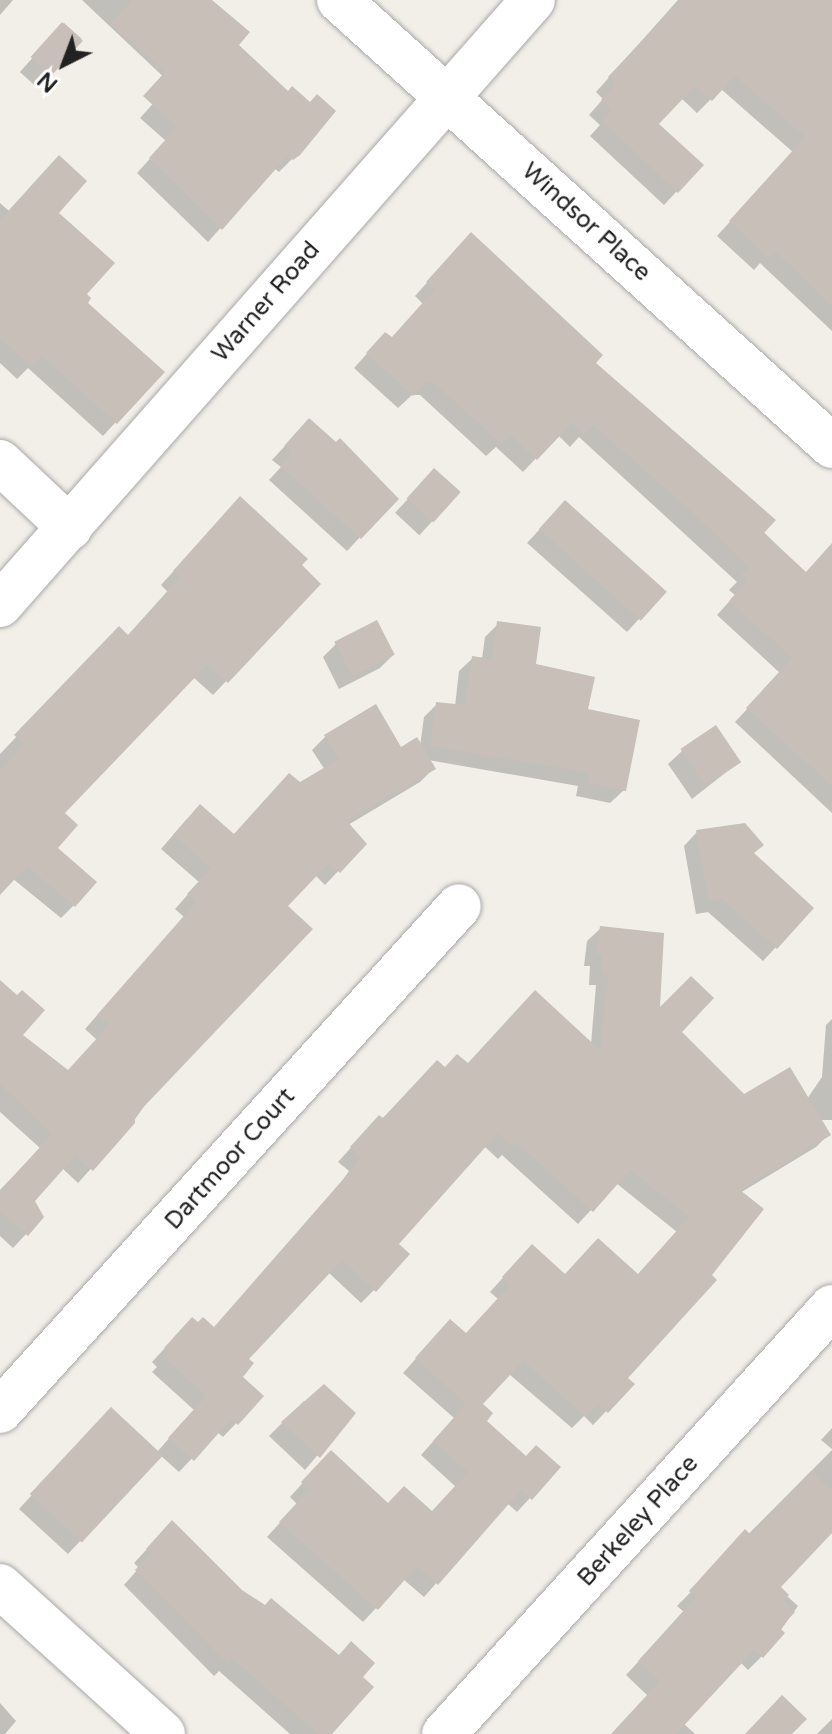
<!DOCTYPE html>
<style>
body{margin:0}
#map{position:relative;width:832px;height:1734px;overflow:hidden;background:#f2efe9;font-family:"Varela Round",sans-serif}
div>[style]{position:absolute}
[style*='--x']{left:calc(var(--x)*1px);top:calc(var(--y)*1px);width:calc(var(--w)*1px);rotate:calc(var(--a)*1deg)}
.shadow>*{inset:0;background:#0003;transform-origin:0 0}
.building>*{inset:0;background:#c7bfb8;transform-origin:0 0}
.roads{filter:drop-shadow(0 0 2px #a9a9a9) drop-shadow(0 0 2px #a9a9a9)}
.minor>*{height:44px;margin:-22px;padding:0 22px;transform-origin:22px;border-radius:22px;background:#fff}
span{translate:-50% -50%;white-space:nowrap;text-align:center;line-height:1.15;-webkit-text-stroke:7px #fff;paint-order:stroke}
.street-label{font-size:24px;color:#222}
.north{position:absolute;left:24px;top:24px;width:80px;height:80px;-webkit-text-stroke:6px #fff;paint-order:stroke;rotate:222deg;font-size:22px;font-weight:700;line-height:32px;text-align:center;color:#222}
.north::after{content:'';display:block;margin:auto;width:28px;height:36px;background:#222;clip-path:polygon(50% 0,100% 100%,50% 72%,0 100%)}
</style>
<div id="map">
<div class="shadow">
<div style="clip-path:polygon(0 0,13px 0,0 15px)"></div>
<div style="clip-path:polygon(82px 0,211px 0,298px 153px,279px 172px,274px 168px,208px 242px,137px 173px,166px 141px,140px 118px,171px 84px)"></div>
<div style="clip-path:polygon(678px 0,832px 0,832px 331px,760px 263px,754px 270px,717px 236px,793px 152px,721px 89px,697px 113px,681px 98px,656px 124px,701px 165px,664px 205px,590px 136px,600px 125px,589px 115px,603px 99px,596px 92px)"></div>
<div style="left:64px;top:23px;width:24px;height:66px;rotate:42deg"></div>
<div style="clip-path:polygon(0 203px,9px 211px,56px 213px,85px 303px,162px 372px,103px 436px,28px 368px,17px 379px,0 363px)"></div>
<div style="clip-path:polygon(458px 248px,594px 363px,806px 574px,832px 565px,832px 813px,735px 722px,780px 673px,717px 615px,735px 595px,729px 590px,737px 582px,579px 437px,570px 447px,558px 435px,523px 472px,496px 447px,486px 456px,420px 395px,412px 395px,398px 408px,354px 368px,372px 348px,391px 339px,423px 304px,415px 296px)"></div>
<div style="clip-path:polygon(296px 434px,396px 499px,347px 551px,269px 480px,281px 467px,272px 460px)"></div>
<div style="left:434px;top:471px;width:33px;height:57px;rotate:43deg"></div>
<div style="clip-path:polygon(227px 512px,318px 584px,213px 695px,193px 677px,62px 813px,55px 848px,74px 905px,61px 918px,12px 878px,0 890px,0 754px,119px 629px,127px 637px,168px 592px,161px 585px)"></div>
<div style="clip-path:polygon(552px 516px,664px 592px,627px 632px,527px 543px)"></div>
<div style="clip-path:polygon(498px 624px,534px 666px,586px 710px,624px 790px,610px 803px,576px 796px,578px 786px,428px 760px,433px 769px,420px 782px,348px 825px,364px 844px,325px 885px,315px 875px,285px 906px,133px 1122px,78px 1183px,62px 1168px,33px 1200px,42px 1217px,13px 1248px,0 1236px,0 1190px,40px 1148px,0 1112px,0 982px,20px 1035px,68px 1072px,97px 1040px,85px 1029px,184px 917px,175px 909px,199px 882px,161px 849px,186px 820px,233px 836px,325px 770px,312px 750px,326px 736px,400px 750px,420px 746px,424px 717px,437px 704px,455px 706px,459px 671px,473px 658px,482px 659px,485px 637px)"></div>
<div style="clip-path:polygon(336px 644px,393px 655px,380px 668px,339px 689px,323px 657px)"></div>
<div style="clip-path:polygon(682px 751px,739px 762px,692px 799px,668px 764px)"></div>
<div style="clip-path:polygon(697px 832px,753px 854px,776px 947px,763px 961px,708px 912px,696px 914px,684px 846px)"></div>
<div style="clip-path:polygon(601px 928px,658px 1012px,744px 1097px,807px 1099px,822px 1077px,826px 1025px,832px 1019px,832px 1120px,820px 1120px,829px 1134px,816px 1147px,740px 1193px,625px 1378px,632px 1384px,593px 1425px,584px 1416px,572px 1428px,509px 1374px,480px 1404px,484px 1421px,530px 1498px,517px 1512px,507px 1503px,424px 1597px,403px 1579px,363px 1622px,267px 1537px,297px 1504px,290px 1497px,318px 1466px,388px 1505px,432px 1513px,456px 1487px,421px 1455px,454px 1418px,403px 1373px,437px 1335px,465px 1336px,498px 1299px,490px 1292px,519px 1260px,565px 1277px,637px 1276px,677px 1232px,616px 1183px,578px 1224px,502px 1155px,498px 1159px,484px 1146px,396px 1244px,374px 1290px,361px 1303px,328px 1272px,246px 1359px,240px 1377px,261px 1397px,223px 1437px,217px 1432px,179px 1472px,160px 1455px,68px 1554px,19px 1509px,98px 1423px,157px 1452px,194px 1410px,152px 1372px,157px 1367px,152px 1362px,179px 1333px,213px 1329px,340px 1184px,349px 1171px,338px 1162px,366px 1131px,445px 1069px,591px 1044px,596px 985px,589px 985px,590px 966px,584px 966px,587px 941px)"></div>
<div style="clip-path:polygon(304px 1401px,353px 1413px,305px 1470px,269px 1436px)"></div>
<div style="clip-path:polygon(832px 1428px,832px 1449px,821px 1440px)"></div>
<div style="clip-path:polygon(832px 1450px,832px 1514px,778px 1588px,798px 1606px,762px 1656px,748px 1670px,740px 1662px,683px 1723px,695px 1734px,614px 1734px,648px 1696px,626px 1675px,684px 1612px,677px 1606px)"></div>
<div style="clip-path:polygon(159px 1536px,360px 1677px,329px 1734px,290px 1734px,219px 1671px,214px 1676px,124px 1585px,139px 1568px,134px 1563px)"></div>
<div style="clip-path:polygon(0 1703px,16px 1721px,5px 1734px,0 1734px)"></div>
<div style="clip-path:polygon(832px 1719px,832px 1734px,817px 1734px)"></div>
</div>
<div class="building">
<div style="clip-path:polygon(132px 0,212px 0,250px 32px,239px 45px,288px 91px,292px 86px,310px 102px,317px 94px,336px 111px,300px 155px,293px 160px,288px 155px,222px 230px,149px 158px,177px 127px,143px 96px,165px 72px,110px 24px)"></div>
<div style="clip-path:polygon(680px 0,832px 0,832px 306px,775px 251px,769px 258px,729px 221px,805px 137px,735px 76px,712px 101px,695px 86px,659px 124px,704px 165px,678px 193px,602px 121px,612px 110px,601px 100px,615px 84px,608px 77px)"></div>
<div style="left:62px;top:22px;width:28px;height:47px;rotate:42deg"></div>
<div style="clip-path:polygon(59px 155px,87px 181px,59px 213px,115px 263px,87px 294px,91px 298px,88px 303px,165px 372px,117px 424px,42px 356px,32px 367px,0 338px,0 220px)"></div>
<div style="clip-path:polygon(471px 232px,603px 355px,596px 363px,776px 520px,764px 533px,806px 572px,832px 543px,832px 786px,746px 708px,792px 658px,729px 601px,747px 581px,741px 575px,748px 567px,692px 512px,593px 425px,584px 435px,572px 423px,537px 460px,510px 435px,501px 444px,433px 382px,426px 382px,413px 396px,366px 353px,385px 332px,392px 337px,435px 289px,426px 282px)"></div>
<div style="clip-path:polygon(309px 418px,336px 442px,340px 438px,399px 499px,361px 539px,280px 466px,292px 453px,284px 446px)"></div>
<div style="left:434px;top:468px;width:36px;height:41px;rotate:42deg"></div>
<div style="clip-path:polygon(240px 496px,308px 559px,302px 565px,321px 584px,228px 683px,207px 665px,65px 813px,78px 825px,58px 848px,97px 882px,75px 907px,27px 866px,0 895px,0 771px,24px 744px,14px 735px,119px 626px,128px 635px,180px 577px,173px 571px)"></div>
<div style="left:565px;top:500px;width:137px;height:39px;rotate:42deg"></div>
<div style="left:377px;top:620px;width:39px;height:48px;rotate:63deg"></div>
<div style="clip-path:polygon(497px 621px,541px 627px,536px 664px,595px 677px,588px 709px,640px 720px,626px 791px,588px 783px,590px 773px,430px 746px,436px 702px,465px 705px,472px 656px,492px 659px)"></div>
<div style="clip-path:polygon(376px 704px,401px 747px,417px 737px,436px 769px,347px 821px,367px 844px,340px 873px,329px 863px,288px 906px,313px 929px,135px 1116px,135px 1123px,93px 1171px,75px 1156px,35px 1201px,44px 1217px,28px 1236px,0 1211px,0 1191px,52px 1134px,0 1084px,0 980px,17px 995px,22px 990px,45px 1010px,23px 1035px,68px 1070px,109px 1025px,97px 1015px,196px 902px,187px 894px,211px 868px,173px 835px,200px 804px,234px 834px,289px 773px,300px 782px,339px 759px,324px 735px)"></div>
<div style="left:716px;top:725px;width:45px;height:43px;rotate:56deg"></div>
<div style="clip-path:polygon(745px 823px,764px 845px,754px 853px,814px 908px,777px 949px,722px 899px,709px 901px,696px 830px)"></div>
<div style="clip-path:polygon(600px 926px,664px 933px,660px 1007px,691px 976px,714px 998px,682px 1032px,744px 1094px,790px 1067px,831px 1135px,740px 1190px,764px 1209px,712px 1275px,717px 1280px,628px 1378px,635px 1384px,608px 1413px,598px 1404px,586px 1417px,523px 1361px,483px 1404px,493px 1413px,487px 1421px,526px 1456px,536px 1445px,561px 1467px,532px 1500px,521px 1490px,438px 1585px,417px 1566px,378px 1610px,279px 1522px,309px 1490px,301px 1482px,331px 1450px,388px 1503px,404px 1486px,432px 1511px,468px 1472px,433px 1441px,466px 1404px,415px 1358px,450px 1319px,466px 1333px,510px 1285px,502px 1277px,532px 1244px,565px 1274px,598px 1238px,638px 1274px,689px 1217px,630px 1170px,593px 1212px,517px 1143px,513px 1147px,498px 1133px,399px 1244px,410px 1254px,376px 1292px,342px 1260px,249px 1359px,254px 1363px,243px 1377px,264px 1396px,238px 1425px,231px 1419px,194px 1461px,168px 1438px,206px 1396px,164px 1358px,169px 1353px,164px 1348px,192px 1317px,198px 1322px,203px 1317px,214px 1327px,353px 1168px,361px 1157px,350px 1147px,379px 1115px,383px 1118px,437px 1060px,445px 1067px,457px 1054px,468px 1063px,535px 990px,601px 1051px,608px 973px,601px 972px,603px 954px,596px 954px)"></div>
<div style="clip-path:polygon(324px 1384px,356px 1413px,320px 1458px,281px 1422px)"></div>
<div style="left:111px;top:1407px;width:71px;height:119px;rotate:43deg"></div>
<div style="clip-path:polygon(811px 1471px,832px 1491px,832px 1533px,781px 1587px,789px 1595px,783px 1601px,795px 1612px,780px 1628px,785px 1633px,763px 1658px,754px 1650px,676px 1734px,611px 1734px,660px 1681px,638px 1661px,696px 1597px,689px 1591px,745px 1529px,751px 1535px)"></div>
<div style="clip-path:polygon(172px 1520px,242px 1590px,265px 1605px,271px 1598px,339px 1655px,351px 1641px,375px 1663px,363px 1677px,374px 1687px,332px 1734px,318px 1734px,233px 1659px,228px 1664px,135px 1570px,151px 1553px,146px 1549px)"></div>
<div style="clip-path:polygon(782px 1695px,807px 1719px,792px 1734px,745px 1734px)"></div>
</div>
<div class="roads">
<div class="minor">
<div style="--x:339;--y:0;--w:665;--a:42.13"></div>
<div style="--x:0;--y:462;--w:96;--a:43.3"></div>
<div style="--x:0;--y:605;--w:806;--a:-48.62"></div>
<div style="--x:0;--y:1411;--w:682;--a:-47.73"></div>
<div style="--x:0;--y:1586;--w:220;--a:42.2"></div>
<div style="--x:444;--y:1734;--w:577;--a:-47.74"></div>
</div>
</div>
<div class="street-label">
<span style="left:586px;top:222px;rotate:42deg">Windsor Place</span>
<span style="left:266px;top:302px;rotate:-49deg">Warner Road</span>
<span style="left:230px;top:1159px;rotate:-48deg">Dartmoor Court</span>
<span style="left:638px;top:1521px;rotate:-48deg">Berkeley Place</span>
</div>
<div class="north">N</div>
</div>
